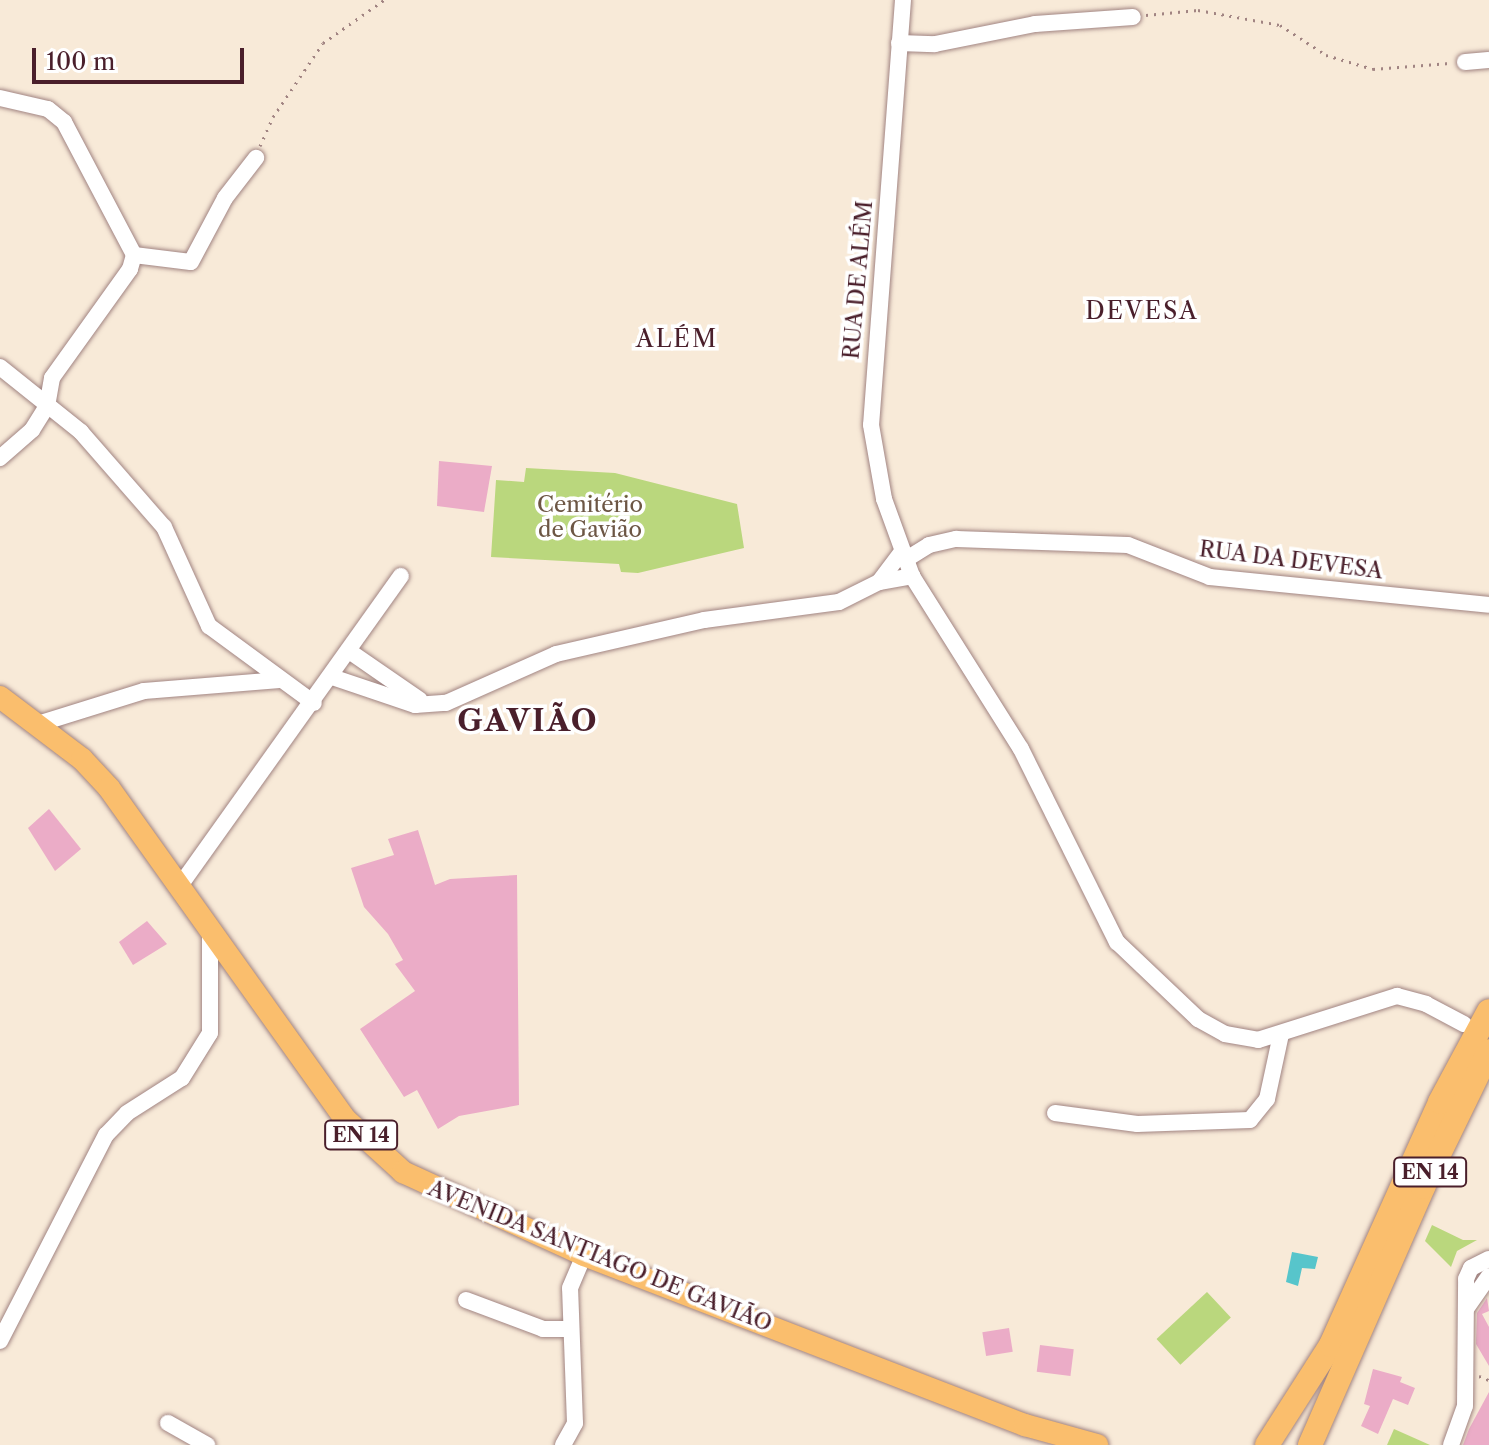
<!DOCTYPE html>
<meta charset="utf-8">
<style>
body{margin:0}
#map{position:relative;width:1489px;height:1445px;overflow:hidden;background:#f8ead8;font-family:"Libre Caslon Text",serif}
div>[style]{position:absolute}
[style*='--x']{left:calc(var(--x)*1px);top:calc(var(--y)*1px);width:calc(var(--w)*1px);rotate:calc(var(--a)*1deg)}
.green>*{inset:0;background:#bad77d;transform-origin:0 0}
.water>*{inset:0;background:#57c5cb}
.building>*{inset:0;background:#ebacc7;transform-origin:0 0}
.path>*{height:3px;margin-top:-1.5px;transform-origin:0;background:repeating-linear-gradient(90deg,#a18482 0 2px,transparent 0 8px)}
.roads{filter:drop-shadow(0 0 2px #a18482) drop-shadow(0 0 2px #a18482)}
.minor>*{height:16px;margin:-8px;padding:0 8px;transform-origin:8px;border-radius:8px;background:#fff}
.major>*{height:22px;margin:-11px;padding:0 11px;transform-origin:11px;border-radius:11px;background:#fabe6d}
.highway>*{height:24px;margin:-12px;padding:0 12px;transform-origin:12px;border-radius:12px;background:#fabe6d}
span{translate:-50% -50%;white-space:nowrap;text-align:center;line-height:1.15;-webkit-text-stroke:7px #fff;paint-order:stroke}
.shield-label span{padding:2px 6px;background:#fff;border:2px solid;border-radius:6px;-webkit-text-stroke-width:0}
.shield-label{font-size:20px;color:#4a1f2b;font-weight:700}
.street-label{font-size:22px;color:#4a1f2b}
.park-label{font-size:22px;color:#6c5644}
.neighbourhood-label{font-size:24px;color:#4a1f2b;letter-spacing:2px}
.district-label{font-size:30px;color:#4a1f2b;font-weight:700;letter-spacing:2px}
.scale{position:absolute;left:32px;top:48px;width:212px;height:36px;box-sizing:border-box;border:4px solid #4a1f2b;border-top:0;padding-left:10px;font-size:24px;line-height:28px;white-space:nowrap;color:#4a1f2b;-webkit-text-stroke:6px #fff;paint-order:stroke}
</style>
<div id="map">
<div class="green">
<div style="clip-path:polygon(526px 468px,615px 473px,737px 504px,744px 548px,638px 573px,621px 572px,619px 564px,491px 557px,496px 480px,524px 482px)"></div>
<div style="clip-path:polygon(1432px 1225px,1463px 1240px,1477px 1240px,1457px 1251px,1451px 1267px,1425px 1241px)"></div>
<div style="left:1207px;top:1292px;width:35px;height:69px;rotate:47deg"></div>
<div style="clip-path:polygon(1394px 1429px,1430px 1445px,1387px 1445px)"></div>
</div>
<div class="water">
<div style="clip-path:polygon(1292px 1252px,1318px 1257px,1315px 1269px,1302px 1268px,1298px 1286px,1286px 1282px)"></div>
</div>
<div class="building">
<div style="clip-path:polygon(439px 461px,492px 466px,484px 512px,437px 506px)"></div>
<div style="clip-path:polygon(49px 809px,81px 849px,55px 871px,28px 828px)"></div>
<div style="clip-path:polygon(418px 830px,435px 885px,450px 879px,517px 875px,519px 1105px,459px 1116px,438px 1129px,417px 1090px,404px 1097px,360px 1029px,415px 991px,395px 964px,403px 960px,388px 934px,364px 907px,351px 868px,394px 855px,388px 839px)"></div>
<div style="clip-path:polygon(147px 921px,167px 944px,133px 965px,119px 942px)"></div>
<div style="clip-path:polygon(1487px 1298px,1489px 1311px,1482px 1314px,1489px 1327px,1489px 1366px,1476px 1344px,1477px 1313px)"></div>
<div style="left:1009px;top:1328px;width:24px;height:27px;rotate:81deg"></div>
<div style="left:1040px;top:1345px;width:34px;height:27px;rotate:7deg"></div>
<div style="clip-path:polygon(1373px 1369px,1402px 1377px,1400px 1382px,1415px 1388px,1408px 1405px,1393px 1399px,1378px 1434px,1361px 1426px,1370px 1406px,1364px 1404px)"></div>
<div style="clip-path:polygon(1489px 1392px,1489px 1445px,1463px 1445px,1469px 1429px)"></div>
</div>
<div class="path">
<div style="--x:1146;--y:15;--w:52;--a:-5.5"></div>
<div style="--x:1198;--y:10;--w:83;--a:10.4"></div>
<div style="--x:1280;--y:25;--w:55;--a:33.1"></div>
<div style="--x:1326;--y:55;--w:49;--a:16.6"></div>
<div style="--x:1373;--y:69;--w:77;--a:-4.5"></div>
<div style="--x:260;--y:146;--w:32;--a:-66"></div>
<div style="--x:273;--y:117;--w:89;--a:-56"></div>
<div style="--x:323;--y:43;--w:75;--a:-35.2"></div>
<div style="--x:1479;--y:1376;--w:11;--a:22"></div>
</div>
<div class="roads">
<div class="minor">
<div style="--x:903;--y:0;--w:426;--a:94.3"></div>
<div style="--x:871;--y:425;--w:75;--a:80"></div>
<div style="--x:884;--y:499;--w:82;--a:70"></div>
<div style="--x:912;--y:576;--w:204;--a:57.8"></div>
<div style="--x:1021;--y:749;--w:216;--a:63.6"></div>
<div style="--x:1117;--y:942;--w:112;--a:43.5"></div>
<div style="--x:1198;--y:1019;--w:31;--a:29"></div>
<div style="--x:1225;--y:1034;--w:34;--a:10"></div>
<div style="--x:1258;--y:1040;--w:146;--a:-17.6"></div>
<div style="--x:1397;--y:996;--w:30;--a:15"></div>
<div style="--x:1426;--y:1004;--w:43;--a:27.8"></div>
<div style="--x:899;--y:43;--w:36;--a:2"></div>
<div style="--x:935;--y:44;--w:102;--a:-11.3"></div>
<div style="--x:1035;--y:24;--w:98;--a:-4.1"></div>
<div style="--x:1465;--y:62;--w:24;--a:-5"></div>
<div style="--x:0;--y:98;--w:49;--a:12.9"></div>
<div style="--x:48;--y:109;--w:21;--a:39"></div>
<div style="--x:64;--y:122;--w:150;--a:62.2"></div>
<div style="--x:134;--y:255;--w:15;--a:106"></div>
<div style="--x:130;--y:269;--w:134;--a:125.6"></div>
<div style="--x:52;--y:378;--w:28;--a:100"></div>
<div style="--x:47;--y:406;--w:28;--a:122"></div>
<div style="--x:32;--y:430;--w:43;--a:138.8"></div>
<div style="--x:134;--y:255;--w:57;--a:7"></div>
<div style="--x:191;--y:262;--w:72;--a:-62"></div>
<div style="--x:225;--y:198;--w:51;--a:-52.2"></div>
<div style="--x:0;--y:367;--w:104;--a:38.7"></div>
<div style="--x:81;--y:432;--w:126;--a:48.9"></div>
<div style="--x:164;--y:527;--w:109;--a:65.6"></div>
<div style="--x:209;--y:626;--w:130;--a:36.3"></div>
<div style="--x:905;--y:560;--w:28;--a:-32"></div>
<div style="--x:929;--y:545;--w:28;--a:-13"></div>
<div style="--x:956;--y:539;--w:172;--a:2"></div>
<div style="--x:1128;--y:545;--w:88;--a:21.3"></div>
<div style="--x:1210;--y:577;--w:280;--a:5.7"></div>
<div style="--x:879;--y:582;--w:36;--a:-53"></div>
<div style="--x:349;--y:651;--w:86;--a:34.6"></div>
<div style="--x:332;--y:677;--w:88;--a:18.6"></div>
<div style="--x:415;--y:705;--w:31;--a:-4"></div>
<div style="--x:446;--y:703;--w:120;--a:-24"></div>
<div style="--x:556;--y:654;--w:152;--a:-12.9"></div>
<div style="--x:704;--y:620;--w:136;--a:-7.6"></div>
<div style="--x:839;--y:602;--w:45;--a:-26.6"></div>
<div style="--x:879;--y:582;--w:34;--a:-10"></div>
<div style="--x:38;--y:724;--w:111;--a:-17.3"></div>
<div style="--x:144;--y:691;--w:136;--a:-4.6"></div>
<div style="--x:179;--y:887;--w:382;--a:-54.5"></div>
<div style="--x:1055;--y:1113;--w:83;--a:7.6"></div>
<div style="--x:1137;--y:1124;--w:113;--a:-2"></div>
<div style="--x:1250;--y:1120;--w:27;--a:-51"></div>
<div style="--x:1267;--y:1099;--w:66;--a:-77.8"></div>
<div style="--x:466;--y:1300;--w:82;--a:20.6"></div>
<div style="--x:543;--y:1329;--w:27;--a:0"></div>
<div style="--x:1466;--y:1309;--w:40;--a:-55.1"></div>
<div style="--x:0;--y:1341;--w:232;--a:-62.8"></div>
<div style="--x:106;--y:1135;--w:30;--a:-46"></div>
<div style="--x:127;--y:1113;--w:65;--a:-32.5"></div>
<div style="--x:182;--y:1078;--w:53;--a:-58.1"></div>
<div style="--x:210;--y:1033;--w:103;--a:-90"></div>
<div style="--x:168;--y:1423;--w:45;--a:29.4"></div>
<div style="--x:563;--y:1445;--w:25;--a:-61"></div>
<div style="--x:575;--y:1423;--w:135;--a:-92.1"></div>
<div style="--x:570;--y:1288;--w:36;--a:-67"></div>
<div style="--x:1451;--y:1445;--w:41;--a:-70.3"></div>
<div style="--x:1465;--y:1406;--w:127;--a:-89.5"></div>
<div style="--x:1466;--y:1279;--w:12;--a:-66"></div>
<div style="--x:1471;--y:1268;--w:20;--a:-27"></div>
</div>
<div class="major">
<div style="--x:0;--y:697;--w:103;--a:37.1"></div>
<div style="--x:82;--y:759;--w:40;--a:47"></div>
<div style="--x:109;--y:788;--w:407;--a:54.5"></div>
<div style="--x:345;--y:1119;--w:79;--a:42.4"></div>
<div style="--x:403;--y:1172;--w:199;--a:24.6"></div>
<div style="--x:584;--y:1255;--w:473;--a:21.1"></div>
<div style="--x:1025;--y:1425;--w:75;--a:15.5"></div>
</div>
<div class="highway">
<div style="--x:1267;--y:1445;--w:119;--a:-57.4"></div>
<div style="--x:1331;--y:1345;--w:266;--a:-65.8"></div>
<div style="--x:1440;--y:1102;--w:103;--a:-61.7"></div>
<div style="--x:1310;--y:1445;--w:282;--a:-66.3"></div>
<div style="--x:1423;--y:1187;--w:151;--a:-64.1"></div>
</div>
</div>
<div class="shield-label">
<span style="left:361px;top:1135px">EN 14</span>
<span style="left:1430px;top:1172px">EN 14</span>
</div>
<div class="street-label">
<span style="left:858px;top:280px;rotate:-85deg">RUA DE ALÉM</span>
<span style="left:1291px;top:560px;rotate:7deg">RUA DA DEVESA</span>
<span style="left:600px;top:1256px;rotate:22deg">AVENIDA SANTIAGO DE GAVIÃO</span>
</div>
<div class="park-label">
<span style="left:590px;top:517px">Cemitério<br>de Gavião</span>
</div>
<div class="neighbourhood-label">
<span style="left:1142px;top:311px">DEVESA</span>
<span style="left:677px;top:339px">ALÉM</span>
</div>
<div class="district-label">
<span style="left:528px;top:721px">GAVIÃO</span>
</div>
<div class="scale">100 m</div>
</div>
